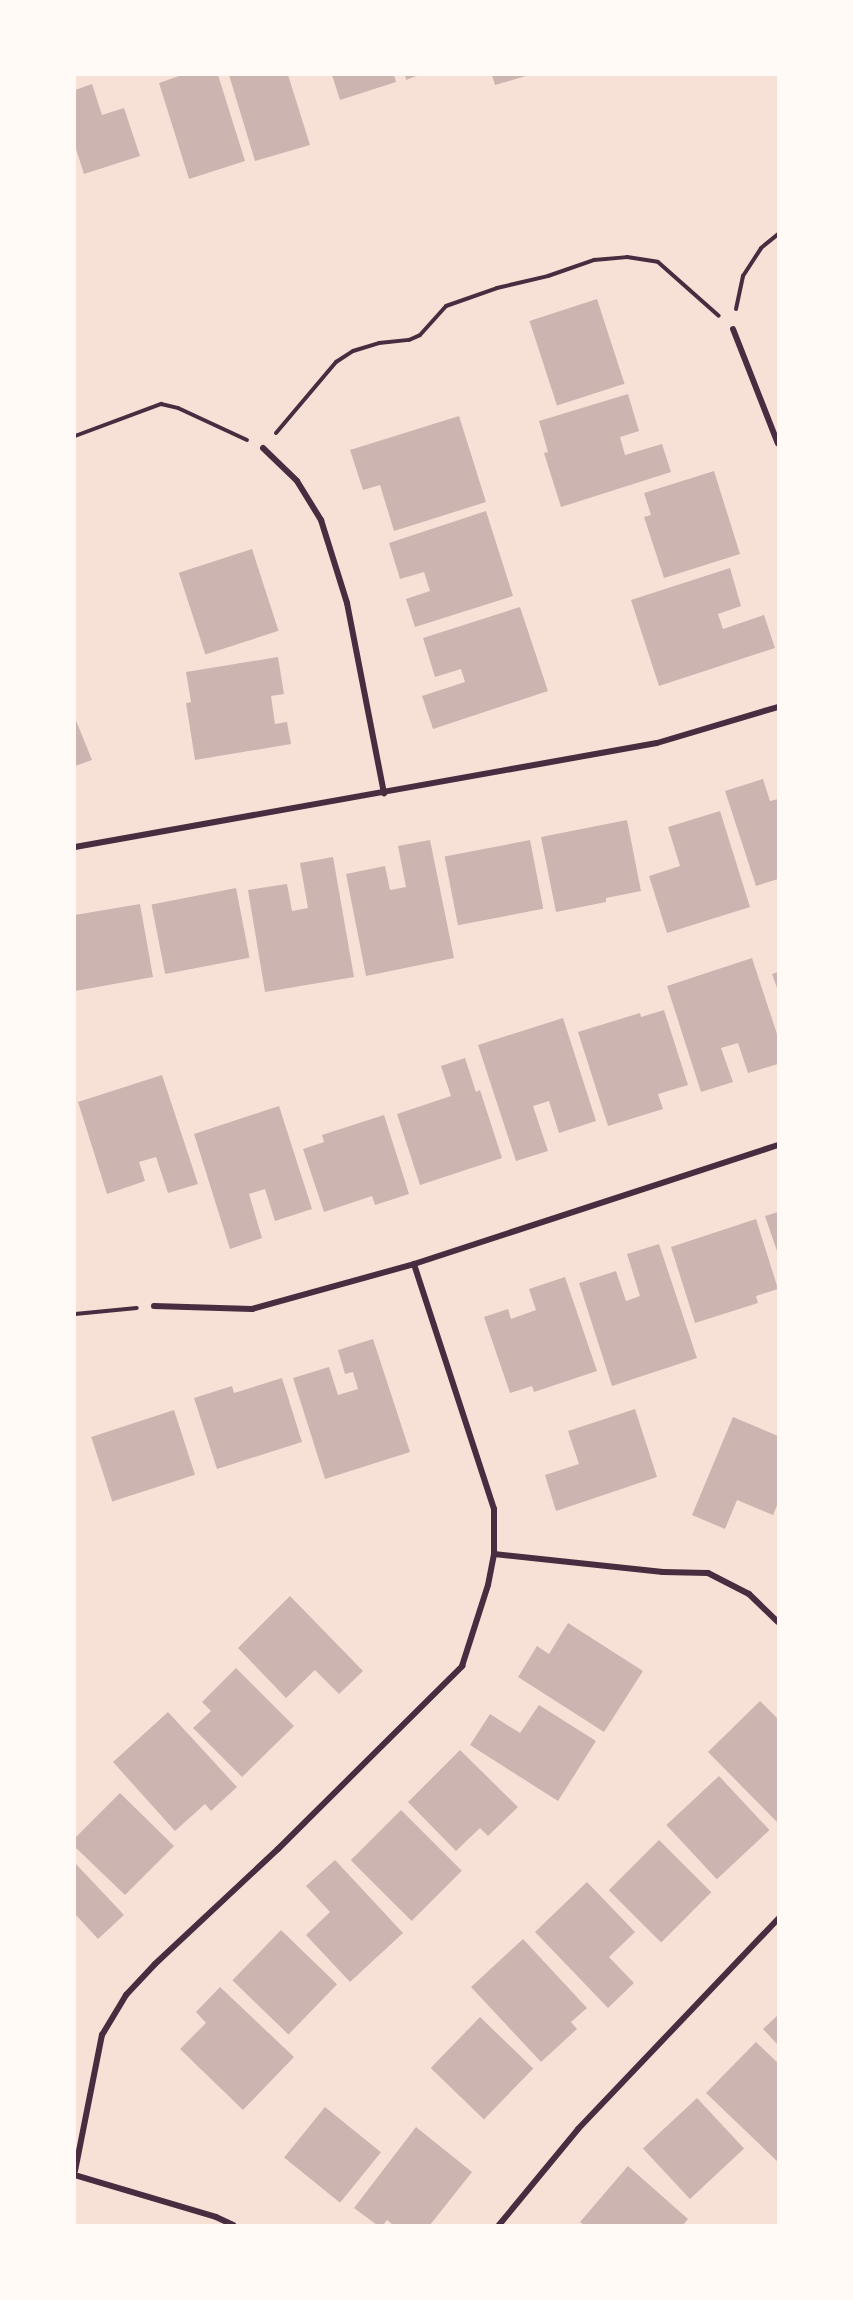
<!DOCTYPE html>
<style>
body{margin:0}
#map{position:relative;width:853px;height:2300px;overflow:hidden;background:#f7e1d7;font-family:"Fira Sans Condensed",sans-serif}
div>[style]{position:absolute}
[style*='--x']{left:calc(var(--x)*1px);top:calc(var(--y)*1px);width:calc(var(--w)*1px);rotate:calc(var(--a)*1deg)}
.building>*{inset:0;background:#ccb4b1;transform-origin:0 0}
.path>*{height:4px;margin:-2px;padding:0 2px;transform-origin:2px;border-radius:2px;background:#4a2c40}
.minor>*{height:6px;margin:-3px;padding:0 3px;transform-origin:3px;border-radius:3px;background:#4a2c40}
span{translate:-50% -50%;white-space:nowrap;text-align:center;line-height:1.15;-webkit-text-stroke:6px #fffaf5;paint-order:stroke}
.frame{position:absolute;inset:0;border:76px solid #fffaf5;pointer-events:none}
</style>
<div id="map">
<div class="building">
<div style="clip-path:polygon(218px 75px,245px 161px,189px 179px,159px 83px,182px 75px)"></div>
<div style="clip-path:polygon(229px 75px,288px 75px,310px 145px,255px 161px)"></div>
<div style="clip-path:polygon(332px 75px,394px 75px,396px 82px,340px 100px)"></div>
<div style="clip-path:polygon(405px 75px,419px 75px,406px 80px)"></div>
<div style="clip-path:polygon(492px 75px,526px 75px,526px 76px,495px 85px)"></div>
<div style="clip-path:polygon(92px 84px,102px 115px,124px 108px,140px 156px,84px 174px,75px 146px,75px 90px)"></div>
<div style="left:597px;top:299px;width:89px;height:71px;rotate:72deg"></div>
<div style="clip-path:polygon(628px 394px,639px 431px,620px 437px,625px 455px,662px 444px,671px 472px,561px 507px,544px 453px,548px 452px,539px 421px)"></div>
<div style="clip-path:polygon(459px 416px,486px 502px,394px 531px,380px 485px,363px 490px,350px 450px)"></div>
<div style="clip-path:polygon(714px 471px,740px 554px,664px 578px,644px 517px,651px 515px,644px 493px)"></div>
<div style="clip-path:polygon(486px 511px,513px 596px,415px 627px,406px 599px,430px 591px,424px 572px,400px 579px,389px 543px)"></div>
<div style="left:252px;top:549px;width:86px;height:77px;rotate:72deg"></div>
<div style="clip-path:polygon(730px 568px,741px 606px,718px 614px,723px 629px,764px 615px,775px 648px,659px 686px,631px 600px)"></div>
<div style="clip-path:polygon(520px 607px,548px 691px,433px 729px,422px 696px,465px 682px,461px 669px,435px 677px,423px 638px)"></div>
<div style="clip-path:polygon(278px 657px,284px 694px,271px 696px,275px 724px,287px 722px,291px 744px,195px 760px,186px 703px,191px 702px,186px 672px)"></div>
<div style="clip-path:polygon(75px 718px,92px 760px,75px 766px)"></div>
<div style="clip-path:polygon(763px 779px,770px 801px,778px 799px,778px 879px,756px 886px,725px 791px)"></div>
<div style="clip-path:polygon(720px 811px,750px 907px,667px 933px,649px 876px,680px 866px,668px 827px)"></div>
<div style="clip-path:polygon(627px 820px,641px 891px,606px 898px,606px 902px,556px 912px,541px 837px)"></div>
<div style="clip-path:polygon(430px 840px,454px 958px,366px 976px,346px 874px,385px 866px,390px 890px,406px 887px,398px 846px)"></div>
<div style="left:530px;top:840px;width:70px;height:87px;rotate:79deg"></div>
<div style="clip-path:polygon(333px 857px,354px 977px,265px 992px,248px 890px,287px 884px,292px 911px,308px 908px,300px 863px)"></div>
<div style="left:236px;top:888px;width:71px;height:86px;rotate:79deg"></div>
<div style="clip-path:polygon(140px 904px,153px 977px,75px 991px,75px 915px)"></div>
<div style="clip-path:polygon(752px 958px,778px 1037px,778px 1064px,748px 1073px,738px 1043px,721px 1048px,733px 1082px,701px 1092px,667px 986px)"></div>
<div style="clip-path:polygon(778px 972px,778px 991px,772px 974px)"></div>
<div style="clip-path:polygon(664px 1010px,688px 1085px,658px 1094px,663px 1109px,608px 1126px,578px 1032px,640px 1013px,641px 1017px)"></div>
<div style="clip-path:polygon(563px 1018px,596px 1121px,559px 1133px,549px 1101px,533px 1106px,548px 1151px,516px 1161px,478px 1045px)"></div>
<div style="clip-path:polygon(465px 1058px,476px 1092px,480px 1090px,502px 1158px,420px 1185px,397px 1114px,451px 1096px,441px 1066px)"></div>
<div style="clip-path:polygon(162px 1075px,198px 1184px,168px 1193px,156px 1157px,139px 1162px,145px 1181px,107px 1194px,78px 1102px)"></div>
<div style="clip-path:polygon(279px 1106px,312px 1209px,275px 1221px,265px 1189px,249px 1194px,262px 1238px,230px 1249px,194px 1134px)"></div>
<div style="clip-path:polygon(384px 1115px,409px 1194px,375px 1205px,372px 1196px,324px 1212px,303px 1149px,324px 1142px,322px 1135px)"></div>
<div style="clip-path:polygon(778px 1212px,778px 1254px,765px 1216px)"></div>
<div style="clip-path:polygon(756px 1219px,778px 1289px,756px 1296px,758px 1303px,695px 1323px,671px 1247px)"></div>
<div style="clip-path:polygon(659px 1244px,697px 1358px,612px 1386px,579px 1283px,616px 1271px,626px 1301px,640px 1296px,627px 1254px)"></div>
<div style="clip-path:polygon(565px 1277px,597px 1371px,534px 1392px,532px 1386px,510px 1393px,484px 1317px,508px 1309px,511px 1319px,536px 1310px,529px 1289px)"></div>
<div style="clip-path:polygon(373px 1339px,410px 1452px,325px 1479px,293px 1378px,329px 1367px,338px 1395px,358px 1389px,353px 1372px,345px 1374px,338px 1350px)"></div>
<div style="clip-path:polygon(282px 1378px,302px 1442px,217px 1469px,194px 1398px,232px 1386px,234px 1393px)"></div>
<div style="clip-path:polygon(635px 1409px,657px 1477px,556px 1511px,545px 1475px,579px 1464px,568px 1431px)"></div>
<div style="left:174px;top:1410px;width:68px;height:87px;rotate:72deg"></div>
<div style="clip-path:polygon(733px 1417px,778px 1436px,778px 1503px,773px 1515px,737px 1500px,725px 1529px,692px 1515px)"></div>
<div style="clip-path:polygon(290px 1596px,363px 1671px,339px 1694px,315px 1670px,286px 1698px,238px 1648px)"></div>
<div style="clip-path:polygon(568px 1623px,643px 1671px,604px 1732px,518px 1677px,537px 1646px,549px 1654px)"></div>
<div style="clip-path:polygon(236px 1668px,294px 1726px,242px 1777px,193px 1728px,211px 1711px,202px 1702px)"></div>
<div style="clip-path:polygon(760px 1701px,778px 1719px,778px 1823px,708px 1752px)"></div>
<div style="clip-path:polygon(539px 1705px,596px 1741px,558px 1801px,470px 1745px,490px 1714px,520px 1733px)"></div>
<div style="clip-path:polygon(168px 1712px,237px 1787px,211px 1811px,205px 1804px,175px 1831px,113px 1762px)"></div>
<div style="clip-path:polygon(460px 1750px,518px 1807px,488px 1836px,480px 1828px,456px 1851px,408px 1802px)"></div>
<div style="left:719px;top:1776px;width:74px;height:72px;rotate:47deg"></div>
<div style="clip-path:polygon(120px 1793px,174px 1846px,125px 1895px,75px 1847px,75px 1838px)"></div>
<div style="left:401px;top:1810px;width:86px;height:71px;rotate:45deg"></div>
<div style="left:659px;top:1840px;width:74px;height:71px;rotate:45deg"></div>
<div style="clip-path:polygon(335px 1860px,403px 1933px,350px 1982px,306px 1935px,330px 1912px,306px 1886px)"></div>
<div style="clip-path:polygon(75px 1863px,124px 1915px,98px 1939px,75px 1914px)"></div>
<div style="clip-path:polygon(587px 1882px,635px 1932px,609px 1957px,634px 1983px,608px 2008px,535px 1932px)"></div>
<div style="left:281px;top:1930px;width:78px;height:70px;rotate:44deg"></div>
<div style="clip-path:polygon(523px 1939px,587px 2008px,571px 2022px,577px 2029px,541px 2062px,471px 1987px)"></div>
<div style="clip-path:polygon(220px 1987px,294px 2057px,243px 2110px,180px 2049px,206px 2023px,196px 2012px)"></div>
<div style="clip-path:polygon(778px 2015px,778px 2045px,763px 2029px)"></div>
<div style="left:480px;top:2017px;width:74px;height:71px;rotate:44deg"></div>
<div style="clip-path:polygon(756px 2042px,778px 2063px,778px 2162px,706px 2093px)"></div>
<div style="left:697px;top:2098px;width:69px;height:74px;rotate:47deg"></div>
<div style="left:325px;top:2107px;width:72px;height:65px;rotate:39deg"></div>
<div style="clip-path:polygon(416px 2127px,472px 2172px,430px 2225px,393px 2225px,387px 2220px,383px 2225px,377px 2225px,354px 2208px)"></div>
<div style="clip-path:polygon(628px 2166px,688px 2219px,683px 2225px,584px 2225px,580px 2222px)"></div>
</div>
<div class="path">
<div style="--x:736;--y:309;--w:34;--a:-78"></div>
<div style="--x:743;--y:276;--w:33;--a:-57"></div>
<div style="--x:761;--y:248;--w:22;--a:-39"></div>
<div style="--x:276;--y:433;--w:93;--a:-49.8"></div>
<div style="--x:336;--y:362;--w:20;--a:-33"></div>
<div style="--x:353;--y:351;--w:27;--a:-17"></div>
<div style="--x:379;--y:343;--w:30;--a:-6"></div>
<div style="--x:409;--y:340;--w:12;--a:-24"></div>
<div style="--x:420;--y:335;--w:39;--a:-48"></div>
<div style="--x:446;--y:306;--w:54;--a:-19.4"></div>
<div style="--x:497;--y:288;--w:52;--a:-13.2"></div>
<div style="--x:548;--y:276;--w:49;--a:-19.2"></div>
<div style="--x:594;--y:260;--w:33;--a:-5"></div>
<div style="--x:627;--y:257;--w:31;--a:9"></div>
<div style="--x:658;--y:262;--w:81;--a:41.5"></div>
<div style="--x:75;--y:436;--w:92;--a:-20.4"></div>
<div style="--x:161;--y:404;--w:17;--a:13"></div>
<div style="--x:178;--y:408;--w:76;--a:24.9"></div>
<div style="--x:75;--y:1314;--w:62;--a:-5.5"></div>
</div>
<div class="minor">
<div style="--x:733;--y:329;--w:123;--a:68.6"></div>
<div style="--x:263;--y:448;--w:47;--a:44.1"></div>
<div style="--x:297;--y:481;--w:46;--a:58.4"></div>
<div style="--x:321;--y:520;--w:87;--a:72.6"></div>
<div style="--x:347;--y:603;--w:194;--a:79"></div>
<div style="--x:75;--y:847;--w:591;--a:-10.13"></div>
<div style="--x:657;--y:743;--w:126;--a:-16.6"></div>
<div style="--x:154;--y:1306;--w:98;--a:1.8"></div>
<div style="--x:252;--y:1309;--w:168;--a:-15.5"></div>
<div style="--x:414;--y:1264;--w:383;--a:-18.1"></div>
<div style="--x:494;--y:1554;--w:170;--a:6.1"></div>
<div style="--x:663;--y:1572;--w:45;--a:1.3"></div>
<div style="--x:708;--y:1573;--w:46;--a:27.1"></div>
<div style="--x:749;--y:1594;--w:40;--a:44"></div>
<div style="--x:75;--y:2171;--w:139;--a:-78.8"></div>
<div style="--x:102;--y:2035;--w:47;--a:-59"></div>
<div style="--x:126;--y:1995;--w:42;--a:-46.9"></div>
<div style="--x:155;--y:1964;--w:168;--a:-43.1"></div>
<div style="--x:278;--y:1849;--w:260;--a:-44.8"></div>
<div style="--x:462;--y:1666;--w:85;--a:-72.2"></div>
<div style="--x:488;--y:1585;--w:32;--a:-79"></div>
<div style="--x:494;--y:1554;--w:45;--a:-90"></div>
<div style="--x:494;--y:1509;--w:258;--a:-108.1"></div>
<div style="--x:75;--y:2175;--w:147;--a:16.6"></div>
<div style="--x:216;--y:2217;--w:19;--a:25"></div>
<div style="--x:499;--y:2225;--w:124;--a:-50.5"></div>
<div style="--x:578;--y:2129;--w:290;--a:-46.4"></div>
</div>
<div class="frame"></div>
</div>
